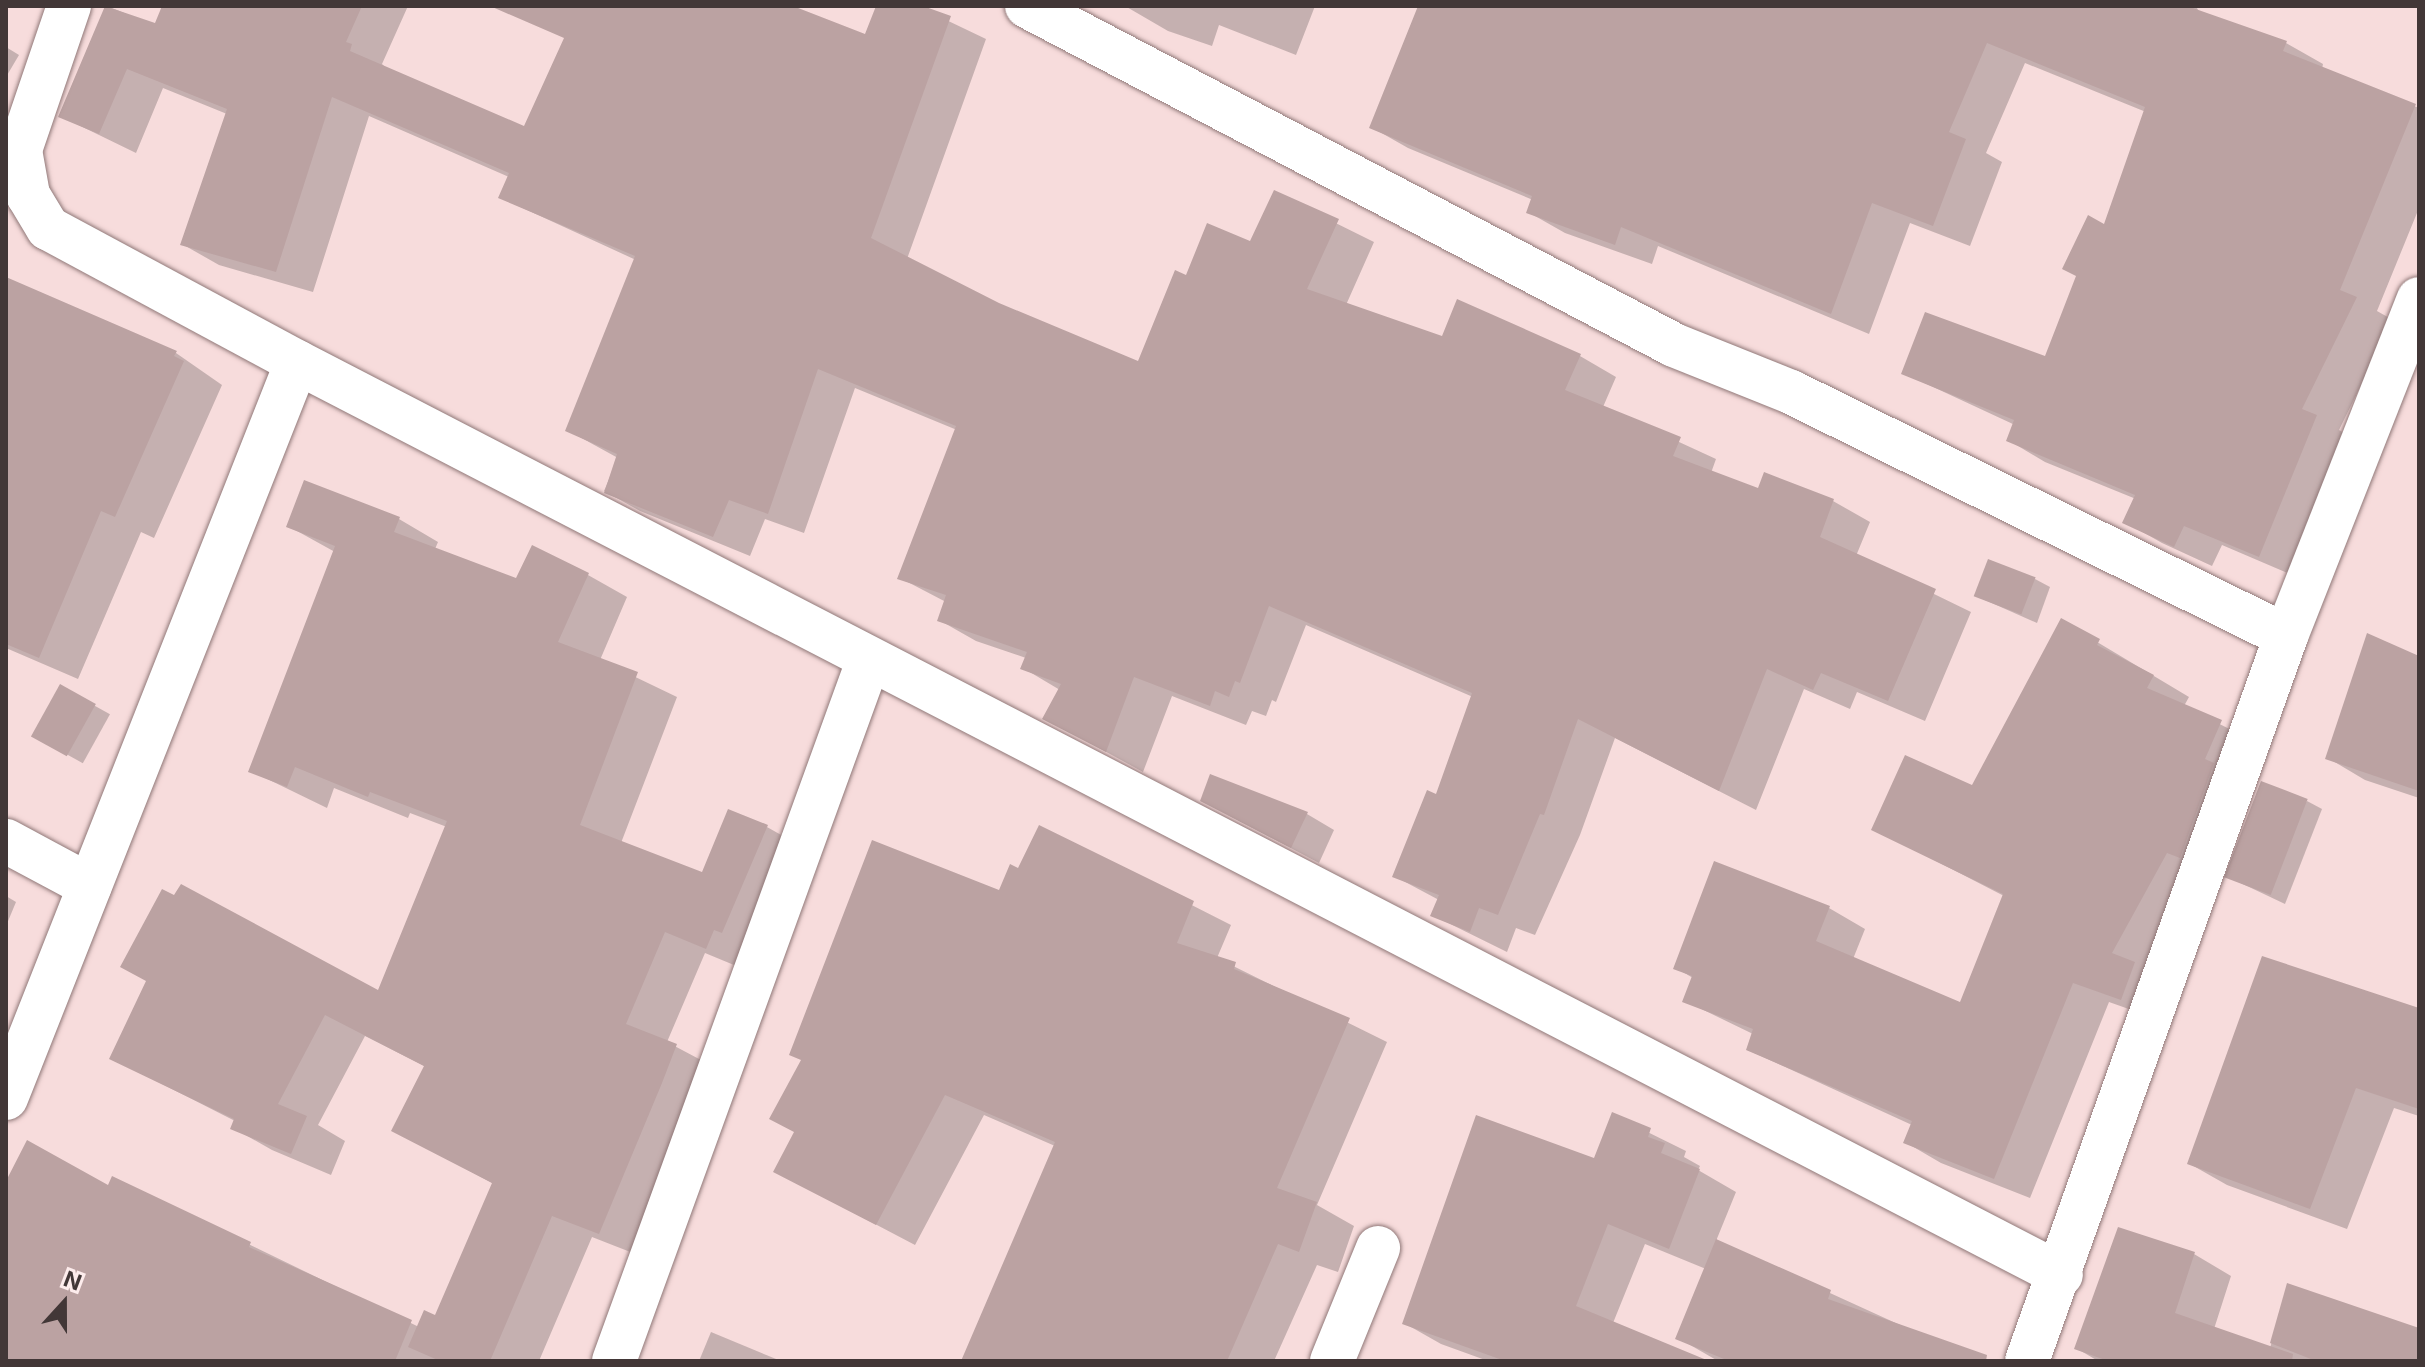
<!DOCTYPE html>
<style>
body{margin:0}
#map{position:relative;width:2425px;height:1367px;overflow:hidden;background:#f7dcdc;font-family:Inter,sans-serif}
div>[style]{position:absolute}
[style*='--x']{left:calc(var(--x)*1px);top:calc(var(--y)*1px);width:calc(var(--w)*1px);rotate:calc(var(--a)*1deg)}
.shadow>*{inset:0;background:#0003;transform-origin:0 0}
.building>*{inset:0;background:#bba2a2;transform-origin:0 0}
.roads{filter:drop-shadow(0 0 2px #907878) drop-shadow(0 0 2px #907878)}
.street>*{height:44px;margin:-22px;padding:0 22px;transform-origin:22px;border-radius:22px;background:#fff}
span{translate:-50% -50%;white-space:nowrap;text-align:center;line-height:1.15;-webkit-text-stroke:6px #fdecec;paint-order:stroke}
.frame{position:absolute;inset:0;border:8px solid #423737;pointer-events:none}
.north{position:absolute;left:24px;top:1263px;width:80px;height:80px;-webkit-text-stroke:6px #fdecec;paint-order:stroke;rotate:21deg;font-size:22px;font-weight:700;line-height:32px;text-align:center;color:#423737}
.north::after{content:'';display:block;margin:auto;width:28px;height:36px;background:#423737;clip-path:polygon(50% 0,100% 100%,50% 72%,0 100%)}
</style>
<div id="map">
<div class="shadow">
<div style="clip-path:polygon(107px 6px,156px 26px,164px 6px,408px 6px,382px 64px,387px 69px,525px 129px,566px 38px,568px 6px,791px 6px,866px 36px,878px 6px,917px 6px,986px 39px,907px 259px,998px 305px,1139px 364px,1187px 278px,1251px 243px,1275px 193px,1374px 242px,1346px 305px,1443px 339px,1580px 356px,1616px 377px,1603px 407px,1716px 459px,1711px 473px,1759px 491px,1766px 474px,1833px 501px,1870px 522px,1856px 556px,1971px 612px,1925px 721px,1857px 692px,1850px 709px,1804px 689px,1756px 810px,1615px 738px,1580px 835px,1535px 935px,1516px 928px,1507px 952px,1432px 915px,1439px 900px,1394px 876px,1437px 796px,1473px 697px,1306px 625px,1276px 702px,1272px 700px,1266px 716px,1252px 711px,1246px 725px,1172px 696px,1143px 772px,1044px 718px,1060px 690px,1023px 668px,1026px 658px,976px 641px,939px 620px,946px 602px,900px 578px,957px 430px,855px 388px,804px 533px,765px 519px,750px 556px,640px 511px,604px 491px,618px 458px,567px 430px,636px 260px,501px 198px,509px 177px,369px 116px,313px 292px,219px 265px,182px 244px,227px 114px,163px 88px,136px 153px,60px 116px)"></div>
<div style="clip-path:polygon(1125px 6px,1315px 6px,1296px 55px,1219px 25px,1212px 46px,1168px 31px)"></div>
<div style="clip-path:polygon(1420px 6px,2196px 6px,2199px 12px,2286px 43px,2323px 64px,2322px 69px,2419px 108px,2419px 208px,2377px 311px,2393px 320px,2339px 430px,2353px 438px,2297px 577px,2222px 545px,2212px 566px,2162px 543px,2125px 522px,2136px 499px,2045px 462px,2008px 440px,2015px 425px,1903px 373px,2046px 359px,2106px 226px,2146px 112px,2025px 63px,1986px 153px,2002px 162px,1970px 246px,1910px 223px,1869px 334px,1658px 246px,1652px 264px,1565px 233px,1528px 212px,1533px 200px,1408px 148px,1371px 127px)"></div>
<div style="clip-path:polygon(6px 47px,19px 55px,6px 77px)"></div>
<div style="clip-path:polygon(6px 279px,176px 353px,222px 385px,154px 538px,141px 532px,78px 679px,6px 648px)"></div>
<div style="clip-path:polygon(399px 519px,438px 542px,435px 549px,517px 581px,588px 575px,627px 597px,600px 660px,677px 697px,621px 843px,703px 874px,767px 827px,806px 849px,746px 970px,705px 953px,667px 1042px,716px 1068px,638px 1255px,592px 1237px,539px 1361px,6px 1361px,6px 1185px,109px 1187px,113px 1178px,419px 1327px,436px 1318px,494px 1184px,394px 1130px,426px 1067px,365px 1036px,318px 1125px,345px 1141px,331px 1175px,272px 1150px,233px 1128px,235px 1121px,111px 1058px,379px 993px,447px 827px,410px 813px,408px 818px,334px 788px,327px 808px,251px 771px,335px 552px,288px 526px)"></div>
<div style="clip-path:polygon(2035px 579px,2050px 587px,2037px 623px,1976px 596px)"></div>
<div style="clip-path:polygon(2062px 621px,2189px 697px,2184px 706px,2257px 743px,2157px 1019px,2109px 1002px,2030px 1198px,1941px 1163px,1905px 1142px,1912px 1125px,1748px 1050px,1753px 1034px,1685px 1001px,1693px 978px,1676px 968px,1829px 908px,1865px 929px,1853px 959px,1961px 1004px,2004px 896px,1874px 829px,1972px 787px)"></div>
<div style="clip-path:polygon(2419px 658px,2419px 798px,2365px 780px,2328px 758px)"></div>
<div style="left:61px;top:687px;width:56px;height:56px;rotate:29deg"></div>
<div style="clip-path:polygon(2307px 801px,2322px 809px,2285px 904px,2228px 877px)"></div>
<div style="clip-path:polygon(1307px 814px,1334px 830px,1319px 863px,1230px 816px)"></div>
<div style="clip-path:polygon(1040px 828px,1231px 925px,1217px 958px,1387px 1042px,1317px 1205px,1354px 1226px,1338px 1272px,1317px 1265px,1274px 1361px,964px 1361px,1055px 1146px,984px 1115px,915px 1245px,776px 1172px,1019px 870px)"></div>
<div style="clip-path:polygon(6px 896px,16px 902px,6px 926px)"></div>
<div style="clip-path:polygon(2419px 1010px,2419px 1116px,2394px 1108px,2347px 1229px,2227px 1185px,2190px 1164px)"></div>
<div style="clip-path:polygon(1613px 1115px,1686px 1151px,1684px 1157px,1700px 1166px,1698px 1170px,1736px 1192px,1716px 1241px,1979px 1361px,1718px 1361px,1678px 1338px,1706px 1269px,1645px 1244px,1613px 1323px,1699px 1361px,1488px 1361px,1441px 1344px,1404px 1323px,1595px 1161px)"></div>
<div style="clip-path:polygon(2119px 1229px,2194px 1254px,2231px 1276px,2214px 1329px,2270px 1348px,2289px 1286px,2419px 1330px,2419px 1361px,2098px 1361px,2076px 1348px)"></div>
<div style="clip-path:polygon(711px 1332px,781px 1361px,699px 1361px)"></div>
</div>
<div class="building">
<div style="clip-path:polygon(105px 6px,155px 23px,162px 6px,362px 6px,346px 42px,352px 44px,350px 51px,524px 126px,564px 38px,490px 6px,793px 6px,865px 34px,876px 6px,923px 6px,951px 16px,871px 238px,999px 303px,1138px 361px,1175px 270px,1186px 275px,1207px 223px,1250px 241px,1274px 190px,1339px 219px,1307px 289px,1442px 336px,1457px 299px,1581px 354px,1565px 390px,1681px 437px,1673px 456px,1758px 488px,1764px 472px,1834px 499px,1820px 537px,1936px 589px,1888px 701px,1821px 673px,1813px 690px,1767px 669px,1719px 791px,1578px 719px,1544px 815px,1540px 814px,1498px 915px,1479px 908px,1470px 932px,1430px 916px,1439px 895px,1392px 877px,1427px 790px,1436px 794px,1472px 693px,1269px 606px,1240px 683px,1235px 681px,1229px 697px,1215px 691px,1210px 706px,1134px 677px,1106px 752px,1042px 719px,1061px 684px,1020px 669px,1027px 652px,937px 621px,946px 595px,897px 579px,956px 426px,818px 369px,768px 514px,729px 500px,713px 537px,604px 493px,617px 454px,565px 431px,635px 256px,498px 198px,509px 173px,332px 97px,276px 272px,180px 245px,227px 109px,127px 69px,99px 134px,58px 117px)"></div>
<div style="clip-path:polygon(1418px 6px,2187px 6px,2287px 41px,2283px 51px,2416px 104px,2340px 290px,2357px 297px,2302px 409px,2317px 415px,2259px 557px,2184px 526px,2174px 547px,2122px 523px,2135px 495px,2006px 441px,2014px 420px,1901px 374px,1925px 312px,2045px 356px,2076px 276px,2062px 269px,2088px 215px,2104px 224px,2145px 107px,1987px 43px,1949px 132px,1966px 139px,1933px 226px,1872px 203px,1831px 314px,1621px 227px,1615px 245px,1526px 213px,1532px 196px,1369px 128px)"></div>
<div style="clip-path:polygon(6px 277px,177px 351px,174px 356px,184px 361px,115px 517px,101px 511px,39px 658px,6px 644px)"></div>
<div style="clip-path:polygon(304px 480px,400px 517px,394px 532px,516px 578px,532px 545px,589px 573px,558px 642px,638px 672px,580px 825px,702px 872px,728px 809px,768px 825px,722px 933px,714px 930px,706px 949px,665px 932px,626px 1024px,677px 1044px,662px 1083px,599px 1234px,552px 1216px,490px 1361px,440px 1361px,408px 1347px,424px 1310px,435px 1315px,492px 1183px,391px 1131px,424px 1066px,325px 1015px,278px 1104px,307px 1116px,291px 1154px,230px 1129px,234px 1119px,109px 1059px,146px 981px,120px 967px,162px 889px,174px 895px,181px 884px,378px 990px,447px 821px,370px 792px,368px 797px,295px 767px,287px 787px,248px 772px,335px 546px,286px 527px)"></div>
<div style="left:1988px;top:559px;width:51px;height:40px;rotate:21deg"></div>
<div style="clip-path:polygon(2061px 618px,2100px 639px,2097px 645px,2154px 675px,2147px 688px,2222px 720px,2205px 759px,2214px 763px,2180px 858px,2167px 853px,2112px 953px,2135px 962px,2121px 1000px,2073px 983px,1994px 1179px,1903px 1143px,1912px 1121px,1746px 1050px,1753px 1029px,1682px 1002px,1692px 976px,1673px 969px,1714px 861px,1830px 906px,1816px 941px,1960px 1002px,2003px 894px,1871px 830px,1905px 755px,1972px 785px)"></div>
<div style="clip-path:polygon(2367px 633px,2419px 656px,2419px 791px,2325px 759px)"></div>
<div style="left:60px;top:684px;width:41px;height:60px;rotate:29deg"></div>
<div style="clip-path:polygon(1210px 774px,1308px 812px,1291px 848px,1200px 801px)"></div>
<div style="left:2261px;top:781px;width:50px;height:103px;rotate:21deg"></div>
<div style="clip-path:polygon(1039px 825px,1194px 901px,1177px 943px,1236px 962px,1234px 969px,1350px 1018px,1277px 1188px,1317px 1202px,1299px 1252px,1278px 1244px,1227px 1361px,961px 1361px,1055px 1142px,945px 1095px,876px 1225px,773px 1172px,794px 1132px,769px 1119px,801px 1060px,789px 1055px,872px 840px,999px 890px,1010px 864px,1018px 868px)"></div>
<div style="clip-path:polygon(2262px 956px,2419px 1008px,2419px 1109px,2356px 1088px,2310px 1209px,2187px 1164px)"></div>
<div style="clip-path:polygon(1612px 1112px,1651px 1128px,1648px 1137px,1665px 1143px,1661px 1153px,1700px 1169px,1669px 1249px,1608px 1224px,1576px 1306px,1709px 1361px,1505px 1361px,1402px 1324px,1476px 1115px,1594px 1158px)"></div>
<div style="clip-path:polygon(27px 1140px,108px 1185px,112px 1176px,251px 1242px,249px 1247px,412px 1320px,395px 1361px,6px 1361px,6px 1181px)"></div>
<div style="clip-path:polygon(2118px 1227px,2195px 1252px,2175px 1313px,2293px 1354px,2292px 1361px,2108px 1361px,2074px 1349px)"></div>
<div style="clip-path:polygon(1716px 1239px,1831px 1290px,1828px 1299px,1987px 1355px,1986px 1361px,1729px 1361px,1675px 1339px)"></div>
<div style="clip-path:polygon(2287px 1283px,2419px 1328px,2419px 1361px,2316px 1361px,2270px 1343px)"></div>
</div>
<div class="roads">
<div class="street">
<div style="--x:69;--y:6;--w:152;--a:108.8"></div>
<div style="--x:20;--y:150;--w:46;--a:79.9"></div>
<div style="--x:28;--y:195;--w:39;--a:59"></div>
<div style="--x:48;--y:228;--w:283;--a:28.3"></div>
<div style="--x:297;--y:362;--w:1986;--a:27.36"></div>
<div style="--x:1027;--y:6;--w:730;--a:27.65"></div>
<div style="--x:1674;--y:345;--w:126;--a:21.9"></div>
<div style="--x:1791;--y:392;--w:552;--a:26.24"></div>
<div style="--x:6;--y:841;--w:95;--a:28.2"></div>
<div style="--x:6;--y:1098;--w:791;--a:-68.43"></div>
<div style="--x:614;--y:1361;--w:747;--a:-70.04"></div>
<div style="--x:1332;--y:1361;--w:122;--a:-67.8"></div>
<div style="--x:2027;--y:1361;--w:770;--a:-70.34"></div>
<div style="--x:2286;--y:636;--w:362;--a:-68.5"></div>
</div>
</div>
<div class="frame"></div>
<div class="north">N</div>
</div>
